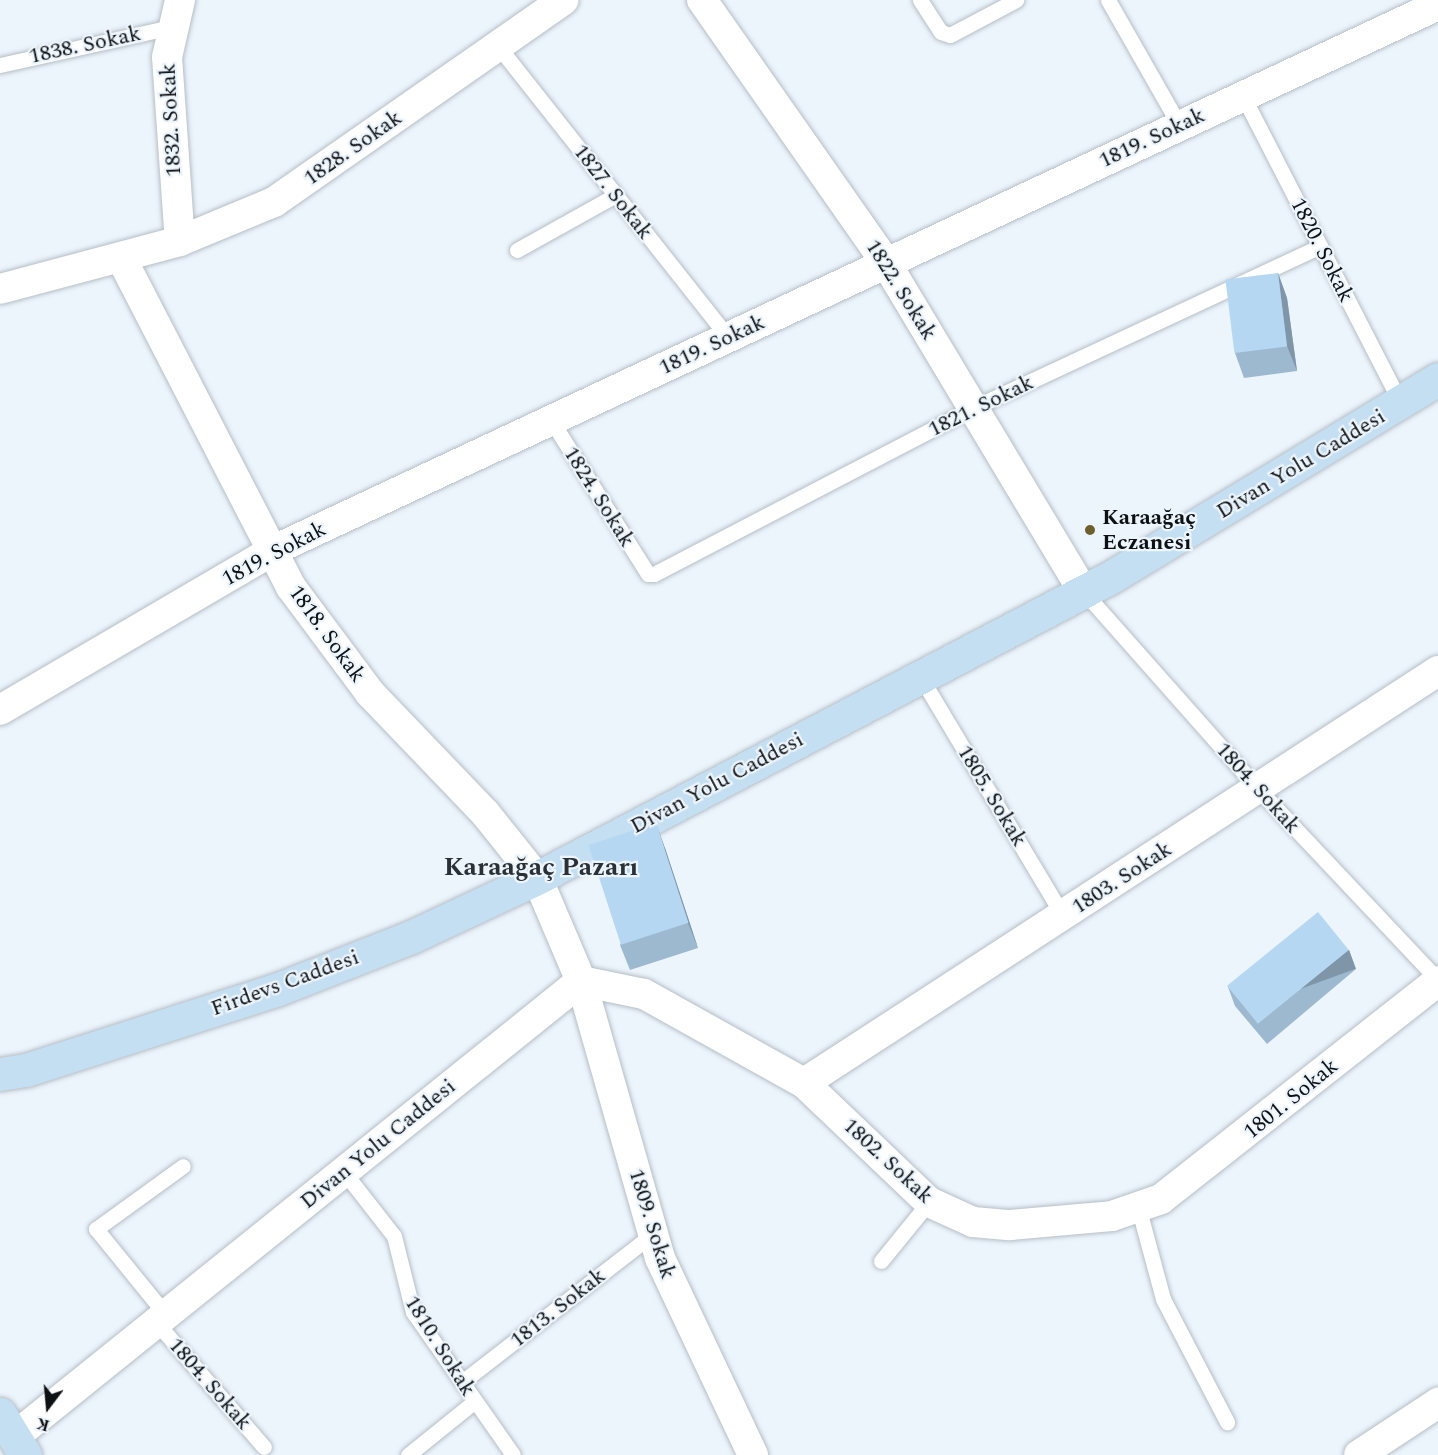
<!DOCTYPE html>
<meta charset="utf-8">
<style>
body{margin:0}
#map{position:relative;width:1438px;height:1455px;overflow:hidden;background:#ecf4fc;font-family:Spectral,serif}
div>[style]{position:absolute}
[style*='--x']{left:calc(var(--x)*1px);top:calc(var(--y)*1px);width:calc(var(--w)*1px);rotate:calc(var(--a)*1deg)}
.roads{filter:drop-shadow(0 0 2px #b6bec6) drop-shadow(0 0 2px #b6bec6)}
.lane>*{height:15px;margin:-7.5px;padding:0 7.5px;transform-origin:7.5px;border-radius:7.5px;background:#fff}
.street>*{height:30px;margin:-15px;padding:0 15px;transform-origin:15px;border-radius:15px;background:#fff}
.secondary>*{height:33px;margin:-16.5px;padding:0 16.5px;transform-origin:16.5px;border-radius:16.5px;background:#c5dff2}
.wall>*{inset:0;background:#9db9d0}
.shaded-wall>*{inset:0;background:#7f96a9;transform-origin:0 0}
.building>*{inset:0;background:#b6d7f2;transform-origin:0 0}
.dots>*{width:16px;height:16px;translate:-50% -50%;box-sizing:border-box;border:3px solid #ecf4fc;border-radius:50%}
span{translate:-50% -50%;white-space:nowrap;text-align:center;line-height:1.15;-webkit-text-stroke:4.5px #ecf4fc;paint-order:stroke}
.street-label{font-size:22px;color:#0e1114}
.poi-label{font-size:22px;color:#0e1114;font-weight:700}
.left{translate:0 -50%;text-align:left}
.quarter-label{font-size:26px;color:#2a3136;font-weight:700}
.north{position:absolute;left:18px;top:1377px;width:60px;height:60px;-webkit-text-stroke:4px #ecf4fc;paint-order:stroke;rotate:196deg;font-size:16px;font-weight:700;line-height:24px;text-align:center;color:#0e1114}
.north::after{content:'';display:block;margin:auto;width:21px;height:27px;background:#0e1114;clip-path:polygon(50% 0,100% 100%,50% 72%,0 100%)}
</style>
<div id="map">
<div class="roads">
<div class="lane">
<div style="--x:920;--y:0;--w:38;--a:57"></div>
<div style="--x:941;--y:32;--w:9;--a:18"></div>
<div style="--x:950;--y:35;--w:75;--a:-27.9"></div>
<div style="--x:1108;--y:0;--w:145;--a:60.3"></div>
<div style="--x:498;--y:46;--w:371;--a:51.7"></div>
<div style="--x:0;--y:65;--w:175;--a:-12.5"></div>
<div style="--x:1243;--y:96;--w:346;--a:62.8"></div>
<div style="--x:517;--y:250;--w:113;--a:-29.1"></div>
<div style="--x:551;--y:420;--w:182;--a:57.8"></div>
<div style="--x:648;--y:574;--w:6;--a:0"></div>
<div style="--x:654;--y:574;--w:360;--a:-27.5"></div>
<div style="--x:973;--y:408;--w:383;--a:-25"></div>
<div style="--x:1083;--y:591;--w:266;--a:48.5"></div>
<div style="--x:1259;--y:790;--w:261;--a:46.7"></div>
<div style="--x:920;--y:676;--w:279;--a:59.2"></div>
<div style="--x:344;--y:1172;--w:81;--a:52"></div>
<div style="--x:394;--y:1236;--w:78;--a:76"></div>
<div style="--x:413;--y:1312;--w:174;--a:55"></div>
<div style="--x:1139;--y:1210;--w:92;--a:74.9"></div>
<div style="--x:1163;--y:1299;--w:139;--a:62.5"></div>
<div style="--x:881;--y:1261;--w:76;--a:-50.9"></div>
<div style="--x:166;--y:1315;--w:111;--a:-129.1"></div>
<div style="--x:96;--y:1229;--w:107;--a:-35.9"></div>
<div style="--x:156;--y:1322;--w:165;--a:49.2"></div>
<div style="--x:462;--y:1382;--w:242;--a:-37.8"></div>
<div style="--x:408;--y:1455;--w:86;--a:-38.9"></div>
</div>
<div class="street">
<div style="--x:180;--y:0;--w:58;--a:102.8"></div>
<div style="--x:167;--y:57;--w:184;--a:86"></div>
<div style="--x:702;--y:0;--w:321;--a:55"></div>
<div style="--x:886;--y:263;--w:383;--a:59"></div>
<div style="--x:0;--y:289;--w:186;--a:-14.9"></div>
<div style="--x:180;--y:241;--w:102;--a:-22.5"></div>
<div style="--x:274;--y:202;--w:353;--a:-34.9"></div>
<div style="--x:0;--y:710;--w:315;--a:-30.3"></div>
<div style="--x:272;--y:551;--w:1288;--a:-25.09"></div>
<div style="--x:804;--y:1083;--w:756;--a:-33.02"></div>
<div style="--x:14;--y:1437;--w:728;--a:-38.81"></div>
<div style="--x:581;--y:981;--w:112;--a:-113.1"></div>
<div style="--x:537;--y:878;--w:83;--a:-128.7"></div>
<div style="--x:485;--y:813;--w:166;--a:-133.8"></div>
<div style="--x:370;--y:693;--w:132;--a:-126.7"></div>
<div style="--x:291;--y:587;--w:371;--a:-117.3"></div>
<div style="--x:753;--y:1455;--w:218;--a:-115.3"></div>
<div style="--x:660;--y:1258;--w:288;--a:-105.9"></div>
<div style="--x:581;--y:981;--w:64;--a:11.7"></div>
<div style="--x:644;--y:994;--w:183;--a:29.1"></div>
<div style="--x:804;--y:1083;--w:173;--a:43.6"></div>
<div style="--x:929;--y:1202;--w:48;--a:24.4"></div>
<div style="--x:973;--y:1222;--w:37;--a:5"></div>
<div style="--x:1010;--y:1225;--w:102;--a:-5"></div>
<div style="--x:1112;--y:1216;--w:52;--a:-19.1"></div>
<div style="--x:1161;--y:1199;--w:352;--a:-38.2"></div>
<div style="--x:1359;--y:1455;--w:95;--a:-33.4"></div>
</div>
<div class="secondary">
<div style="--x:0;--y:1074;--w:26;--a:-9"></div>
<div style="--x:26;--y:1070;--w:265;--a:-17.8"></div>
<div style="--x:278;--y:989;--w:143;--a:-21.4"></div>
<div style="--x:411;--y:937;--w:139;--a:-25.1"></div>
<div style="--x:537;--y:878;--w:648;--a:-27.67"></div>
<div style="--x:1111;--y:577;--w:382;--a:-31.2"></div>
<div style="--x:0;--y:1414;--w:48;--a:58.6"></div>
</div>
</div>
<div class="wall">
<div style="clip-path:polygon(1278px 273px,1287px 298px,1297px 371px,1244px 378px,1235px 353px)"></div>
<div style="clip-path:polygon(665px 848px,698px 948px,630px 970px,620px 945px)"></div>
<div style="clip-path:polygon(1349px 950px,1356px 969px,1267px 1044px,1235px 1006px,1228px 987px)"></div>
</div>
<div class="shaded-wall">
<div style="clip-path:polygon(1278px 273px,1287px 298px,1297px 371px,1287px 346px)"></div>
<div style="clip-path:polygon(656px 823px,665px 848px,698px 948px,688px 923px)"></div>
<div style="left:1349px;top:950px;width:20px;height:116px;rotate:70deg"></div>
</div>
<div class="building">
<div style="left:1278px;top:273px;width:74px;height:53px;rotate:83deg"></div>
<div style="left:656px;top:823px;width:105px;height:71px;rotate:72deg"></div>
<div style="left:1318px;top:912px;width:49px;height:117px;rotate:51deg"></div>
</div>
<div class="dots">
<div style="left:1090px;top:530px;background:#6e602d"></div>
</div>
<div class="street-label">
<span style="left:85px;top:45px;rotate:-12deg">1838. Sokak</span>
<span style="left:171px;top:120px;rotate:-93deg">1832. Sokak</span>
<span style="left:1152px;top:138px;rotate:-25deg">1819. Sokak</span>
<span style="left:353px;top:148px;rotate:-35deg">1828. Sokak</span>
<span style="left:613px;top:192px;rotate:52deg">1827. Sokak</span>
<span style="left:1322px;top:250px;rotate:63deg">1820. Sokak</span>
<span style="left:901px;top:290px;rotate:58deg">1822. Sokak</span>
<span style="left:712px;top:345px;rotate:-25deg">1819. Sokak</span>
<span style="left:981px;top:406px;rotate:-26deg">1821. Sokak</span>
<span style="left:1301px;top:464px;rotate:-31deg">Divan Yolu Caddesi</span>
<span style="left:599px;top:497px;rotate:58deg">1824. Sokak</span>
<span style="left:274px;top:554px;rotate:-28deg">1819. Sokak</span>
<span style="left:327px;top:634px;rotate:54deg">1818. Sokak</span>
<span style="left:717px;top:783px;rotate:-28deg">Divan Yolu Caddesi</span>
<span style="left:1258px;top:788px;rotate:48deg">1804. Sokak</span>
<span style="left:992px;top:796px;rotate:59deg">1805. Sokak</span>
<span style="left:1122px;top:878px;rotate:-33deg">1803. Sokak</span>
<span style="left:285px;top:983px;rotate:-20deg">Firdevs Caddesi</span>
<span style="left:1291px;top:1099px;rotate:-39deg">1801. Sokak</span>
<span style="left:378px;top:1144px;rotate:-39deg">Divan Yolu Caddesi</span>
<span style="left:888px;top:1161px;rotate:43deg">1802. Sokak</span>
<span style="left:652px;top:1224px;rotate:73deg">1809. Sokak</span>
<span style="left:558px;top:1308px;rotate:-38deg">1813. Sokak</span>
<span style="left:440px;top:1346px;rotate:58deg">1810. Sokak</span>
<span style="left:210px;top:1384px;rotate:49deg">1804. Sokak</span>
</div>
<div class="poi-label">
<span class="left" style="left:1102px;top:530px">Karaağaç<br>Eczanesi</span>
</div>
<div class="quarter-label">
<span style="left:541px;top:868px">Karaağaç Pazarı</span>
</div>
<div class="north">K</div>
</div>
